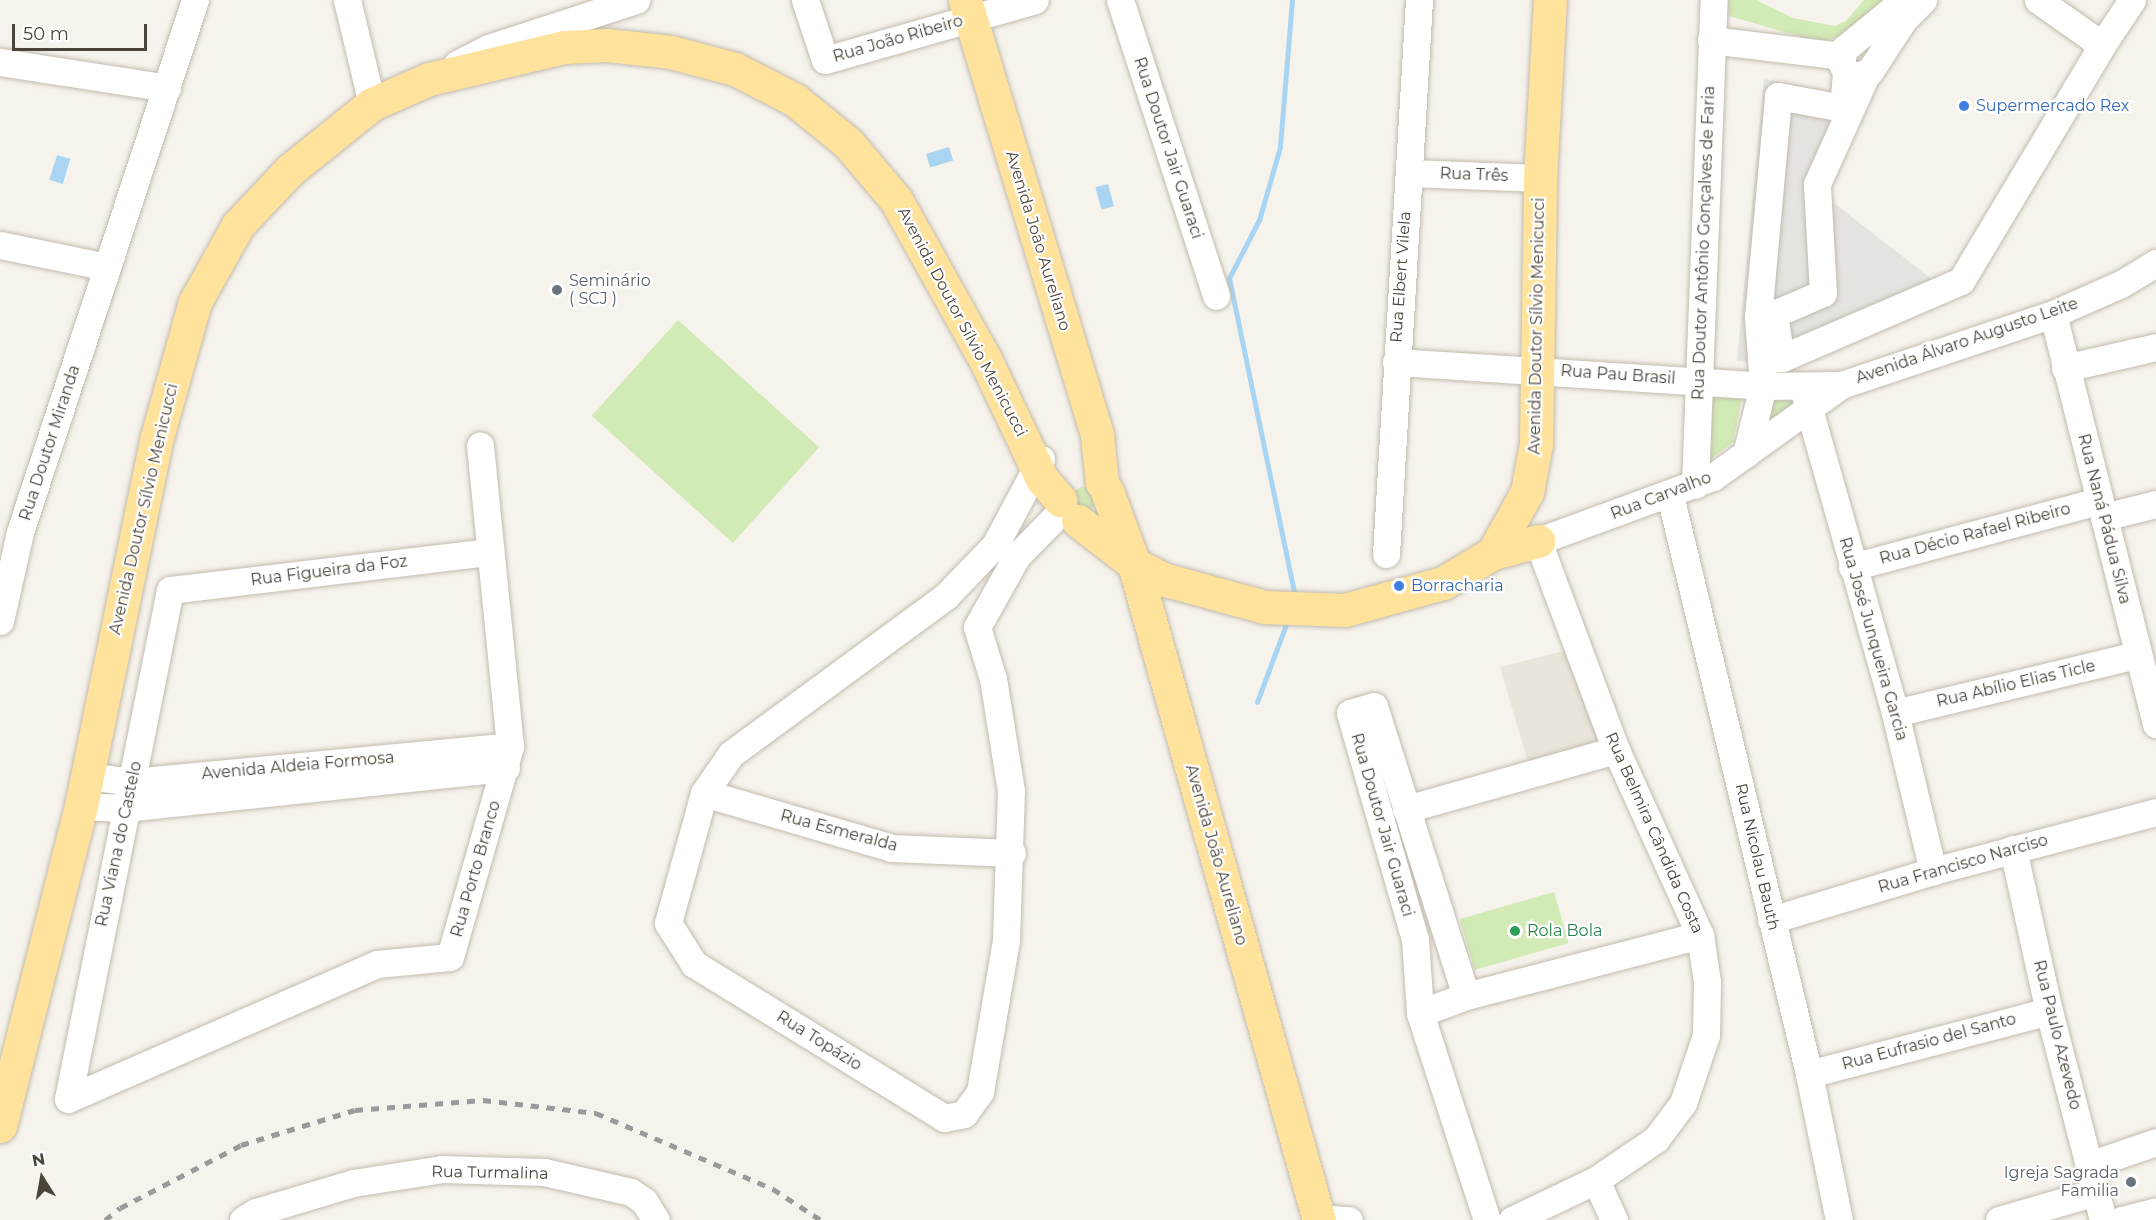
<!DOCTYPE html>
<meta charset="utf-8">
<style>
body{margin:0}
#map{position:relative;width:2156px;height:1220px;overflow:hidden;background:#f6f3ec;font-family:Montserrat,sans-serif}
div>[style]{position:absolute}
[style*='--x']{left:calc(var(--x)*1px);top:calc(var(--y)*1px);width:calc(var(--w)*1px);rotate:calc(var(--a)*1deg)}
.residential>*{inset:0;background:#eae5da}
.green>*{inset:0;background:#d2eab5;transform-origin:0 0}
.round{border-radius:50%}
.parking>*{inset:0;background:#e5e3e0}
.water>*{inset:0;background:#a9d4f2;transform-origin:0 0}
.stream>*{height:5px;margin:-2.5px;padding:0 2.5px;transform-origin:2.5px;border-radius:2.5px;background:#a9d4f2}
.roads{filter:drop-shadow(0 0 2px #c2bbae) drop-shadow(0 0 2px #c2bbae)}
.minor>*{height:27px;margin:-13.5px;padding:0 13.5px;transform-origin:13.5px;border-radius:13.5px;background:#fff}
.major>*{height:33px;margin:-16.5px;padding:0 16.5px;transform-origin:16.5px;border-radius:16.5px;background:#ffe39c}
.rail>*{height:4.5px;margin-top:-2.25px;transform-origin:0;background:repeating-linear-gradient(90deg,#9a9a9a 0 8px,transparent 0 16px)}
.dots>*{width:16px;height:16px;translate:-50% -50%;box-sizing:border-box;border:3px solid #fff;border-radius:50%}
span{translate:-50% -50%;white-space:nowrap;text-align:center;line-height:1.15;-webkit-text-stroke:4.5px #fff;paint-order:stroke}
.street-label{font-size:16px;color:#4b4439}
.shop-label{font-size:16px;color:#366cbe}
.left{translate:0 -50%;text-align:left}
.worship-label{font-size:16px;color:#5b616d}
.right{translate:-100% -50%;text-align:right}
.leisure-label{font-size:16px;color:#27864d}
.north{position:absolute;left:12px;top:1148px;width:60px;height:60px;-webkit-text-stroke:4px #fff;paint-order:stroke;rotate:349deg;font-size:16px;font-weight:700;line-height:24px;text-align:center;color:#4b4439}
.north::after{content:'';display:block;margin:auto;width:21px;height:27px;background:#4b4439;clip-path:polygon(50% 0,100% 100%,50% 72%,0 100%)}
.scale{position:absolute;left:12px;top:24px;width:135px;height:27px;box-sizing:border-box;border:3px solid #4b4439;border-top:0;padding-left:8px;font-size:18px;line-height:21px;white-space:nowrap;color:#4b4439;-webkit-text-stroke:4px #fff;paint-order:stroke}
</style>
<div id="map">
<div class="residential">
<div style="clip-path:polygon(1571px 649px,1609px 747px,1530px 769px,1500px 667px)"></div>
</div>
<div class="green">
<div style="clip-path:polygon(1728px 0,1756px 0,1793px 18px,1835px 26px,1846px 21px,1864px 0,1889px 0,1846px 33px,1822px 43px,1729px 16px)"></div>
<div style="left:678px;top:320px;width:190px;height:129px;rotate:42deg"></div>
<div style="clip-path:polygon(1714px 390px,1742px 397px,1733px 442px,1707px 462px)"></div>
<div style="clip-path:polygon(1776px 392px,1795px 394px,1792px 411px,1768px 425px)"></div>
<div class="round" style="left:1072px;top:487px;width:24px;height:24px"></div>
<div style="left:1554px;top:892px;width:53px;height:98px;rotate:74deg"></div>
</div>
<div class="parking">
<div style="clip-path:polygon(1764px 79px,1837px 94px,1825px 196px,1956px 298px,1793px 365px,1737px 361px)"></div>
</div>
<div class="water">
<div style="left:949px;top:147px;width:14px;height:24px;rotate:73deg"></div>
<div style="left:57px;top:155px;width:14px;height:26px;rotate:17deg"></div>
<div style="left:1108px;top:184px;width:23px;height:13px;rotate:75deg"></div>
</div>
<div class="stream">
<div style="--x:1292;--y:0;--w:147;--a:94.7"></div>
<div style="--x:1280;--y:147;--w:76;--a:106"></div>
<div style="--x:1259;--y:220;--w:65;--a:117.3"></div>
<div style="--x:1229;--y:278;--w:325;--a:78.3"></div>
<div style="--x:1257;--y:702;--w:89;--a:-69.5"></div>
</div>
<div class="roads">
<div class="minor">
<div style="--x:347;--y:0;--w:107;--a:76.5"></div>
<div style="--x:805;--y:0;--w:63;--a:71.6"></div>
<div style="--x:825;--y:60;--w:218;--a:-15.9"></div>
<div style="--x:1120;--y:0;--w:311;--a:72"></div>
<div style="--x:1904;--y:0;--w:77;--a:140.8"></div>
<div style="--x:1844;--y:49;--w:13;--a:103"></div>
<div style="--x:1841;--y:62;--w:11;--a:63"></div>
<div style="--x:1846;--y:72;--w:10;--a:29"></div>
<div style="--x:1855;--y:77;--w:16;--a:-22"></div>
<div style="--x:1870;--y:71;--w:62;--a:-56.8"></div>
<div style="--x:1904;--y:19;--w:27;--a:-45"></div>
<div style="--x:2038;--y:0;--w:78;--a:35.1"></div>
<div style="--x:2102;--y:45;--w:54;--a:-56.3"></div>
<div style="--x:1711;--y:40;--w:131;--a:7"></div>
<div style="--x:0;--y:62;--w:169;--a:8.8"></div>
<div style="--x:457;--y:64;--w:35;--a:-27"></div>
<div style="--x:488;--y:48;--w:156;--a:-18"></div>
<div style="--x:1409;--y:173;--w:131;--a:2.2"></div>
<div style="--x:0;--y:245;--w:109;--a:11.6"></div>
<div style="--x:2053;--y:314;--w:423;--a:75.9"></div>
<div style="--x:1779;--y:346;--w:32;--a:-99"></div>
<div style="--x:1774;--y:314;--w:53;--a:-23.2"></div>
<div style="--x:1823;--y:293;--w:109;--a:-93.2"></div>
<div style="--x:1817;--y:184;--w:120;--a:-65.8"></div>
<div style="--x:1762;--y:360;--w:20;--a:-6"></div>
<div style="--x:1782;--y:358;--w:195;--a:-23.3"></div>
<div style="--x:1961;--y:281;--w:275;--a:-59.1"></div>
<div style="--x:1396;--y:362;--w:368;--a:3.7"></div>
<div style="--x:1763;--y:386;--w:78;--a:-0.7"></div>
<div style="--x:1841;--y:385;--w:224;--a:-18.5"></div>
<div style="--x:2053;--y:314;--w:74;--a:-23.8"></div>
<div style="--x:2121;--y:284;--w:41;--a:-31"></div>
<div style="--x:2065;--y:368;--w:93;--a:-13"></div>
<div style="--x:1804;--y:391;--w:335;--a:74.2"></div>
<div style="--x:1895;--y:713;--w:163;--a:76.5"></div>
<div style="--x:1746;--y:454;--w:70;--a:-76"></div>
<div style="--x:1763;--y:386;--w:69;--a:-94.1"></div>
<div style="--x:1758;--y:317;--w:222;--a:-84.8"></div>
<div style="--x:1778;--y:96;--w:66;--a:10.5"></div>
<div style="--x:1843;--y:108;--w:36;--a:-85"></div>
<div style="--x:1041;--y:459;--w:98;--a:118.1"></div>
<div style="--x:995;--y:545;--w:71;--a:133.9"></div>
<div style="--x:946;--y:596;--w:267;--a:143.7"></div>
<div style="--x:731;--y:754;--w:47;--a:124.7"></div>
<div style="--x:704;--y:793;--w:135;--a:105.5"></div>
<div style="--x:668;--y:923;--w:49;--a:57.6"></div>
<div style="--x:694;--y:964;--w:294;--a:31.6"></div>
<div style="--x:944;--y:1118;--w:20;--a:-11"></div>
<div style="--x:964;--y:1114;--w:27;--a:-54"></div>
<div style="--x:980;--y:1092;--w:154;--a:-80.3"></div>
<div style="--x:1006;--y:940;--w:149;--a:-88.1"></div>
<div style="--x:1011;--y:791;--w:113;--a:-99.1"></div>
<div style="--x:993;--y:679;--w:54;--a:-107.1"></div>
<div style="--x:977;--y:627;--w:81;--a:-60.6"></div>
<div style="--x:1017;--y:556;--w:66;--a:-45.6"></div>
<div style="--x:1695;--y:485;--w:485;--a:-87.8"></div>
<div style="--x:1670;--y:495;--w:595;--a:76.5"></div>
<div style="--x:1809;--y:1074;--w:149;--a:78.4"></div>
<div style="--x:2104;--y:517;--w:54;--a:-14"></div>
<div style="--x:1386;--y:554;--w:555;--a:-86.59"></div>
<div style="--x:1852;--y:567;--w:256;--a:-15"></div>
<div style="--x:0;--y:621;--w:91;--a:-77.3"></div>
<div style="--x:20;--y:532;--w:560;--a:-71.79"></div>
<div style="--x:1895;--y:713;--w:249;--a:-13.5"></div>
<div style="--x:87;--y:776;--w:45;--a:7.6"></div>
<div style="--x:132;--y:782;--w:380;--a:-5.4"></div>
<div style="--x:704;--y:793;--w:196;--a:16.3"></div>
<div style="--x:892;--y:848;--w:120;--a:2.4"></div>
<div style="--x:81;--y:806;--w:43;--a:2.7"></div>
<div style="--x:124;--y:808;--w:384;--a:-6"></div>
<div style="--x:1406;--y:809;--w:218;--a:-15.7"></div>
<div style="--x:2013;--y:849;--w:166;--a:77.5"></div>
<div style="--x:2049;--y:1011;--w:216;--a:75.5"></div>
<div style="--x:1771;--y:920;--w:169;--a:-16.8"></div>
<div style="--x:1933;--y:871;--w:231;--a:-14.8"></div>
<div style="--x:1466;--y:996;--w:304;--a:-107.6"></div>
<div style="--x:1374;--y:706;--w:25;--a:164"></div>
<div style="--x:1350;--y:713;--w:235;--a:74"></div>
<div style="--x:1415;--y:939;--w:74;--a:86.1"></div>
<div style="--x:1420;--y:1013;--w:218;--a:72.1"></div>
<div style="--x:1420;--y:1013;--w:49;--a:-20.3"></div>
<div style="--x:1466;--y:996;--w:242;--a:-14.6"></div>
<div style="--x:1809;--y:1074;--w:248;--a:-14.7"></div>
<div style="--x:68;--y:1099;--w:337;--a:-23.6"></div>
<div style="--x:377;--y:964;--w:73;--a:-5.5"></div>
<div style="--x:450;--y:957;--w:219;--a:-74.1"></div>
<div style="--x:510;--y:746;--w:302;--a:-95.7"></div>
<div style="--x:68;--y:1099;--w:519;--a:-78.67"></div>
<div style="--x:170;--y:590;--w:321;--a:-6.8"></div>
<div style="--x:2089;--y:1165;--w:71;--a:-18.9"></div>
<div style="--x:1596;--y:1180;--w:44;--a:65.8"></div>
<div style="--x:1318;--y:1218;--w:31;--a:4"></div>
<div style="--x:243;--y:1220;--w:15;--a:-32"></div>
<div style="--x:256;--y:1212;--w:101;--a:-16.6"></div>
<div style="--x:353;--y:1183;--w:90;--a:-8.9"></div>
<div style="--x:442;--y:1169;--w:102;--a:1.7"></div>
<div style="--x:544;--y:1172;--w:89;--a:12.9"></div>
<div style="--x:631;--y:1192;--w:16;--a:35"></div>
<div style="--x:644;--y:1201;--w:22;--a:58"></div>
<div style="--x:1512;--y:1220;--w:93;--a:-25.5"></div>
<div style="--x:1596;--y:1180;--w:73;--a:-34.3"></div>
<div style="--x:1656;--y:1139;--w:45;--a:-53.1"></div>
<div style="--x:1683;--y:1103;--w:72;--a:-71.3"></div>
<div style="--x:1706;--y:1035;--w:53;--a:-88.9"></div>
<div style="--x:1707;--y:982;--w:48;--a:-98.5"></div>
<div style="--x:1700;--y:935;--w:203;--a:-114.4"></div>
<div style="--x:1616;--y:750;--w:223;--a:-110.5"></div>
<div style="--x:1538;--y:541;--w:186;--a:-20.1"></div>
<div style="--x:1713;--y:477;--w:158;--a:-35.7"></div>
<div style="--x:1999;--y:1220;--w:101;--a:-16.1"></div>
<div style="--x:2121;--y:1220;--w:36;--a:-14"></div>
</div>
<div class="major">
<div style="--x:965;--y:0;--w:455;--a:73.1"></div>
<div style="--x:1097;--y:435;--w:48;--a:84.1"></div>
<div style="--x:1107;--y:491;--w:78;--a:69.7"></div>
<div style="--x:1134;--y:564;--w:682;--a:74.25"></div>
<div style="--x:1078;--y:521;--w:71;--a:37.5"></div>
<div style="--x:1134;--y:564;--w:36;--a:27"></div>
<div style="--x:1166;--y:580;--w:103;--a:15.3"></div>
<div style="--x:1265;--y:607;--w:80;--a:2.1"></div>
<div style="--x:1345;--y:610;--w:102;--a:-15.4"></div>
<div style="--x:1443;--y:583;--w:58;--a:-31"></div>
<div style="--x:1493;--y:553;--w:70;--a:-60.9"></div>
<div style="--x:1527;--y:492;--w:49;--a:-79.4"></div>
<div style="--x:1536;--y:444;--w:266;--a:-89.1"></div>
<div style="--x:1540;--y:178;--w:178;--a:-86.8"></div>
<div style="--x:1493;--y:553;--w:47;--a:-14.9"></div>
<div style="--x:0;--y:1126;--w:330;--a:-75.8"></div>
<div style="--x:81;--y:806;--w:377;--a:-78.4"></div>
<div style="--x:157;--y:437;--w:140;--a:-74.3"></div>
<div style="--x:195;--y:302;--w:88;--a:-60.8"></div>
<div style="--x:238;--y:225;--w:76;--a:-46.6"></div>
<div style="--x:290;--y:170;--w:105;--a:-38.8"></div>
<div style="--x:372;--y:104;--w:62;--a:-23.7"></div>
<div style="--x:429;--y:79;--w:139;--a:-13.3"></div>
<div style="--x:564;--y:47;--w:43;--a:-2.7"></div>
<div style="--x:607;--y:45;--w:64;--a:6.2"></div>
<div style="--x:671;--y:52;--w:66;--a:14.9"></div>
<div style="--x:735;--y:69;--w:68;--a:27.3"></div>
<div style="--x:795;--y:100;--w:68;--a:39.1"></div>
<div style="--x:848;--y:143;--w:75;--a:49.9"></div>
<div style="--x:896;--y:200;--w:182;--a:60.8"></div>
<div style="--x:985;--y:359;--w:133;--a:64.6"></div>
<div style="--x:1042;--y:479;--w:28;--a:49"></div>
</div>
</div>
<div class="rail">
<div style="--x:105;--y:1220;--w:19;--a:-39"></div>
<div style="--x:120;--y:1208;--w:136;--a:-27.5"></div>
<div style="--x:241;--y:1145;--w:119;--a:-17.1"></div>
<div style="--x:355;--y:1110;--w:128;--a:-4.5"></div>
<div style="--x:483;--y:1100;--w:114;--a:6.6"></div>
<div style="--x:596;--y:1113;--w:193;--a:23.2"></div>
<div style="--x:773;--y:1189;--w:57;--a:32.9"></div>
</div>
<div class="dots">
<div style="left:1964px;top:106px;background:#3f7fe0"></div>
<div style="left:557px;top:290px;background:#6b7280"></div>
<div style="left:1399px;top:586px;background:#3f7fe0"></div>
<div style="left:1515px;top:931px;background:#2e9e5b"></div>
<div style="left:2131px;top:1182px;background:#6b7280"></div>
</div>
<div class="street-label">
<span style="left:898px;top:39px;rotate:-16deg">Rua João Ribeiro</span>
<span style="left:1168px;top:148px;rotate:72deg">Rua Doutor Jair Guaraci</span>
<span style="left:1474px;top:175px;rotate:2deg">Rua Três</span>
<span style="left:1038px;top:241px;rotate:73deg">Avenida João Aureliano</span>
<span style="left:1704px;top:243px;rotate:-88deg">Rua Doutor Antônio Gonçalves de Faria</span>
<span style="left:1401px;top:277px;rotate:-86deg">Rua Elbert Vilela</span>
<span style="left:962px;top:322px;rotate:62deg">Avenida Doutor Sílvio Menicucci</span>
<span style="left:1537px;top:326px;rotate:-89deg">Avenida Doutor Sílvio Menicucci</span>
<span style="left:1967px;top:341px;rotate:-19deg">Avenida Álvaro Augusto Leite</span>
<span style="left:1618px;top:375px;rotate:4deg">Rua Pau Brasil</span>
<span style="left:50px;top:443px;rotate:-72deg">Rua Doutor Miranda</span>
<span style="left:1661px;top:496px;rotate:-21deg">Rua Carvalho</span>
<span style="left:144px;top:509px;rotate:-77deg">Avenida Doutor Sílvio Menicucci</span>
<span style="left:2104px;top:519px;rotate:76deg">Rua Naná Pádua Silva</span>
<span style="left:1975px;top:534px;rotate:-15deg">Rua Décio Rafael Ribeiro</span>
<span style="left:329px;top:571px;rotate:-7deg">Rua Figueira da Foz</span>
<span style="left:1873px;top:639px;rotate:74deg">Rua José Junqueira Garcia</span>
<span style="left:2016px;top:684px;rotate:-13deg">Rua Abílio Elias Ticle</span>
<span style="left:298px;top:766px;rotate:-5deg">Avenida Aldeia Formosa</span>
<span style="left:1382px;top:825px;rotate:74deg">Rua Doutor Jair Guaraci</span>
<span style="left:839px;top:831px;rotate:15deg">Rua Esmeralda</span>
<span style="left:1654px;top:833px;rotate:66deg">Rua Belmira Cândida Costa</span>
<span style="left:119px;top:844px;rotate:-78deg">Rua Viana do Castelo</span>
<span style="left:1216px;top:855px;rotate:74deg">Avenida João Aureliano</span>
<span style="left:1757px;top:857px;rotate:77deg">Rua Nicolau Bauth</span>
<span style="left:1963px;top:864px;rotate:-16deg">Rua Francisco Narciso</span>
<span style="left:476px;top:869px;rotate:-74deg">Rua Porto Branco</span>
<span style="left:2057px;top:1035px;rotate:76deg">Rua Paulo Azevedo</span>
<span style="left:819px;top:1041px;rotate:32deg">Rua Topázio</span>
<span style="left:1929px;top:1042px;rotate:-15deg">Rua Eufrasio del Santo</span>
<span style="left:490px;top:1173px;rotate:1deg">Rua Turmalina</span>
</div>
<div class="shop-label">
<span class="left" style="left:1976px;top:106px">Supermercado Rex</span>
<span class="left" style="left:1411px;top:586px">Borracharia</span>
</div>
<div class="worship-label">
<span class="left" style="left:569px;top:290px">Seminário<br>( SCJ )</span>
<span class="right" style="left:2119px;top:1182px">Igreja Sagrada<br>Familia</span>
</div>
<div class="leisure-label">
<span class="left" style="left:1527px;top:931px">Rola Bola</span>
</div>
<div class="north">N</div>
<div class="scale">50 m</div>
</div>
